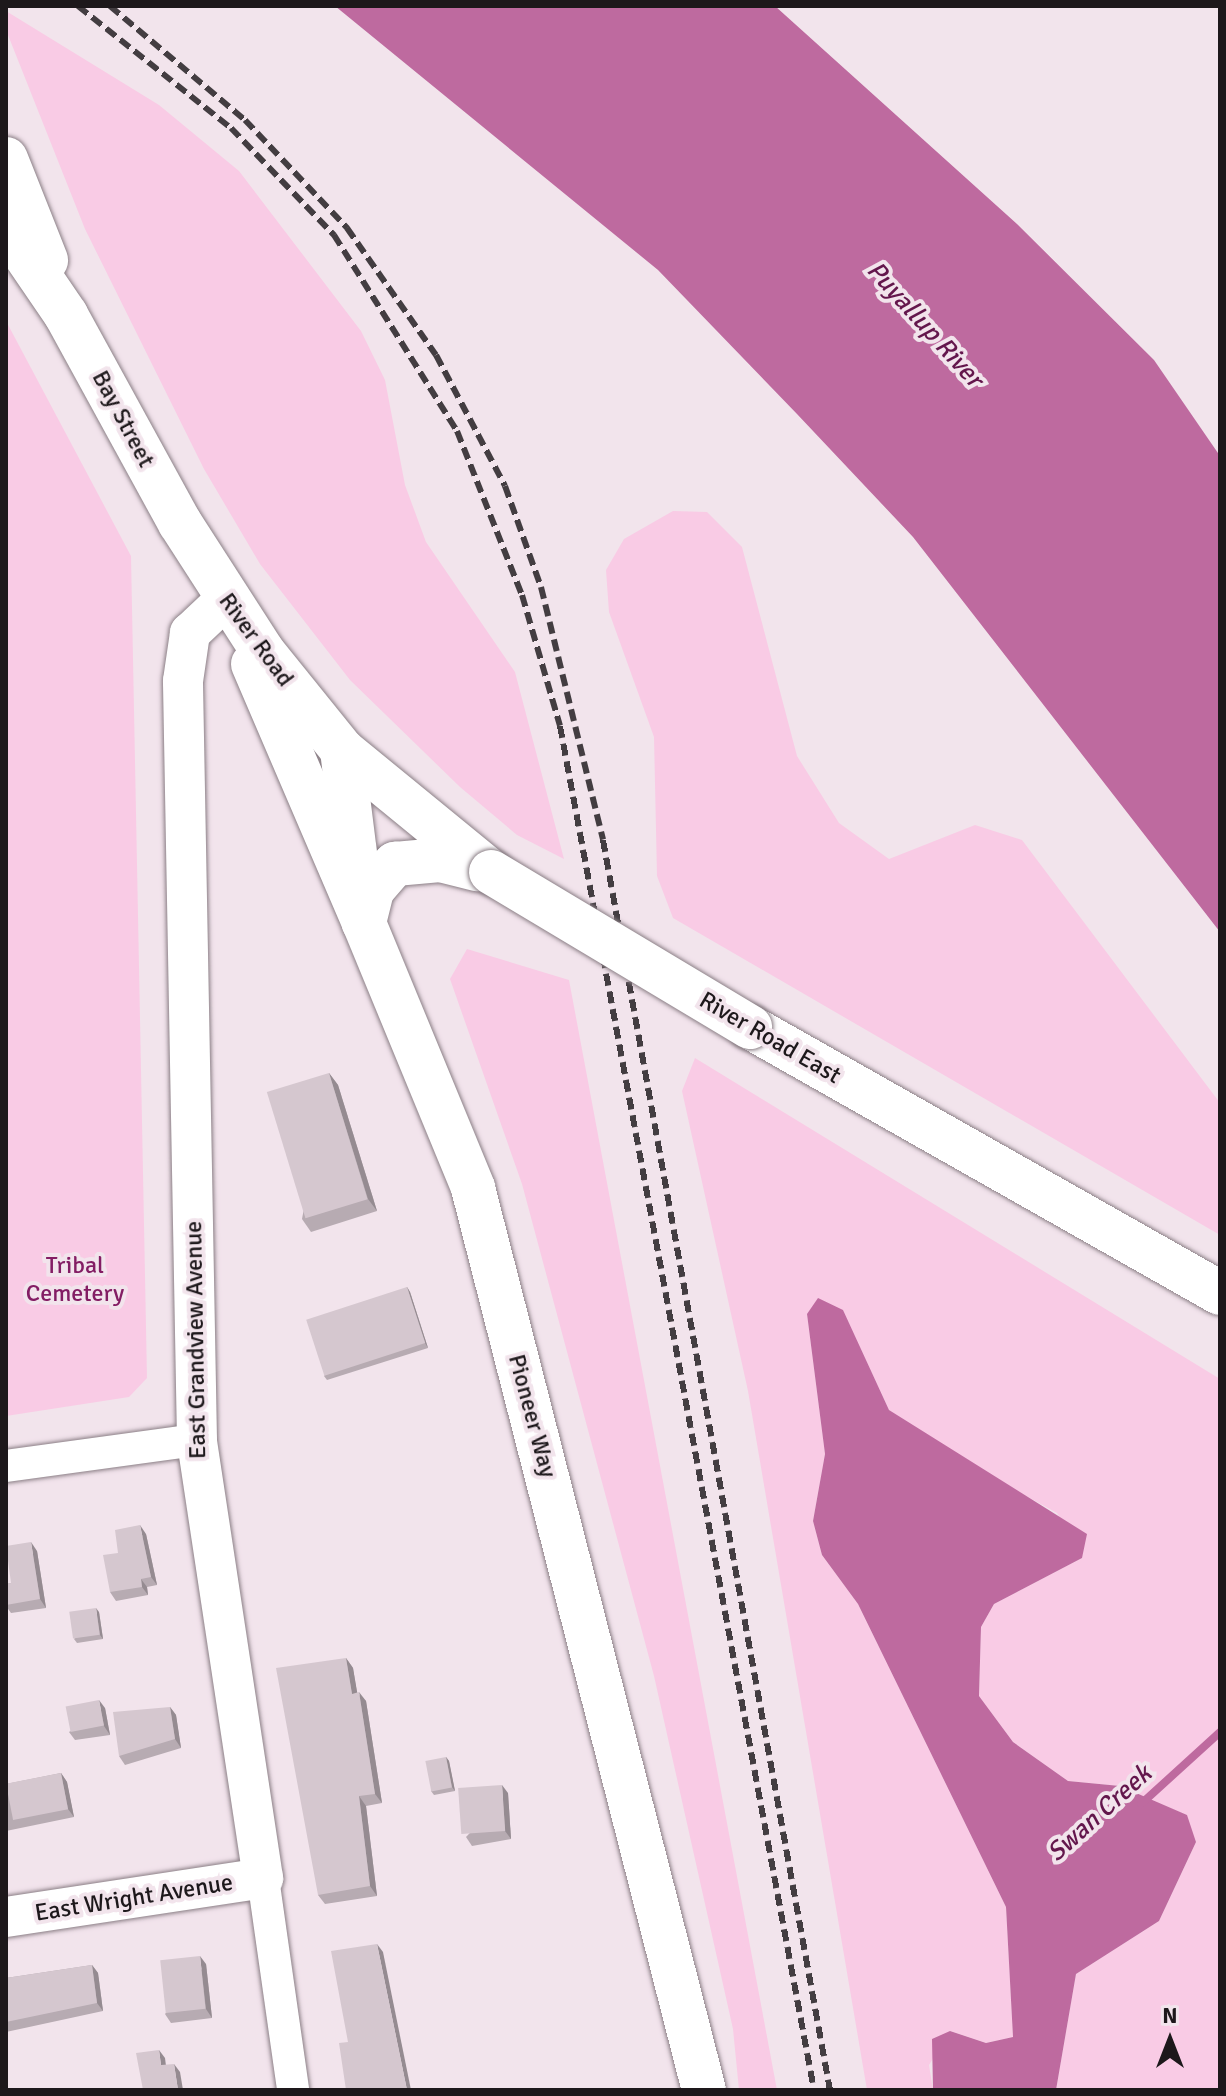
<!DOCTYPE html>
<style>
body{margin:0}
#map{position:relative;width:1226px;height:2096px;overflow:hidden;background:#f2e4ec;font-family:Signika,sans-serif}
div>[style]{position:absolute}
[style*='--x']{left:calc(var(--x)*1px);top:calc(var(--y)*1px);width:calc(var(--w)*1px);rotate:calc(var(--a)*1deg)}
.green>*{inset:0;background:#f9cbe5}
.water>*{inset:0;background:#be6a9f}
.stream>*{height:8px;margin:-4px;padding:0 4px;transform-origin:4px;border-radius:4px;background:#be6a9f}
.roads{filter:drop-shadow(0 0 2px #8b7f86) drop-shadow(0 0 2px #8b7f86)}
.minor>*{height:32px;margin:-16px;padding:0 16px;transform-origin:16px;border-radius:16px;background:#fff}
.tertiary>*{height:40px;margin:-20px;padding:0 20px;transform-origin:20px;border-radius:20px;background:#fff}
.secondary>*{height:44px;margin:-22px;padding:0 22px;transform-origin:22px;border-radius:22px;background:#fff}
.primary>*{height:44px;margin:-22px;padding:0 22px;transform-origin:22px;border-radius:22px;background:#fff}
.rail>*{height:6px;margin-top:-3px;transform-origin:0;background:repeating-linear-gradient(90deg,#433d41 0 12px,transparent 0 18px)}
.bridges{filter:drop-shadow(0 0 2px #8b7f86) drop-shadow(0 0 2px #8b7f86)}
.primary-bridge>*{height:44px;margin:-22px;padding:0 22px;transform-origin:22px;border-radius:22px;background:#fff}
.wall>*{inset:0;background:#b7abb2}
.shaded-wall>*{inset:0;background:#958b91}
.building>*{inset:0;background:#d5c7cf;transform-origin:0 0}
span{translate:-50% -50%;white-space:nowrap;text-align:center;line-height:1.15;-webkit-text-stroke:8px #f2e4ec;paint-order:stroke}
.street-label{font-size:24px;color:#1d181b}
.park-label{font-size:24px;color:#831d64}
.water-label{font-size:26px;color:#63164c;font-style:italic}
.frame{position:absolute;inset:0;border:8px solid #1d181b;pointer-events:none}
.north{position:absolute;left:1130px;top:2000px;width:80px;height:80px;-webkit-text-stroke:6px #f2e4ec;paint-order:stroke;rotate:0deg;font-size:22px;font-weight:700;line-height:32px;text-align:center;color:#1d181b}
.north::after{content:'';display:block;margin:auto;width:28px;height:36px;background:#1d181b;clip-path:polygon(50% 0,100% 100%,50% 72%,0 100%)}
</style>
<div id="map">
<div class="green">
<div style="clip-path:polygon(6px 11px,159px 105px,239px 171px,361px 331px,385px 380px,405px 485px,426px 542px,515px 672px,564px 859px,517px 835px,460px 787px,350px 680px,260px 564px,204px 469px,85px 229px,6px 30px)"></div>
<div style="clip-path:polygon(6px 321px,131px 556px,147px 1378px,129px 1397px,6px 1416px)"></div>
<div style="clip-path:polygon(673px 511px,707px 512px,742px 547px,797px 756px,839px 823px,889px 859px,975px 825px,1022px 840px,1220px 1103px,1220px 1235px,673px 918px,657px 876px,654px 737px,609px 612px,606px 570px,624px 539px)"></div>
<div style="clip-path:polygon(467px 949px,569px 980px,777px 2090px,739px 2090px,733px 2029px,654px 1676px,522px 1184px,450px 979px)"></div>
<div style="clip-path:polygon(695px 1058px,1220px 1379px,1220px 2090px,1056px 2090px,1076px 1974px,1159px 1921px,1196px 1842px,1186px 1815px,1120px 1786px,1068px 1781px,1013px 1742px,979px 1696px,981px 1627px,994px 1604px,1082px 1558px,1057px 1513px,944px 1451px,889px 1410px,843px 1311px,807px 1314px,825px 1454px,813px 1521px,822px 1555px,858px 1604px,1006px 1907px,1013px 2037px,986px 2043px,950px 2031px,929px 2065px,933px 2090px,867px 2090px,748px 1391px,682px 1091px)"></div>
</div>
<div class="water">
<div style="clip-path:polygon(335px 6px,775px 6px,1017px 224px,1154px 360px,1220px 456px,1220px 932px,913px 537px,797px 414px,658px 270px)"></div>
<div style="clip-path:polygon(818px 1298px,843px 1310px,889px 1410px,1087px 1534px,1082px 1558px,994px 1604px,981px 1627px,979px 1696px,1013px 1742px,1068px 1781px,1120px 1786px,1187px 1815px,1196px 1842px,1159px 1921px,1076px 1974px,1056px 2090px,933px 2090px,932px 2039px,950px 2031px,986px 2043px,1013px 2037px,1006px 1907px,858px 1604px,822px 1555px,813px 1521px,825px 1454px,807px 1314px)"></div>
</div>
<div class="stream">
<div style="--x:1141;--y:1804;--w:107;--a:-42.3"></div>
</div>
<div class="roads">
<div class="minor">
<div style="--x:6;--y:1466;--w:193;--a:-7.8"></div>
<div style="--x:263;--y:1878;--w:214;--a:81.9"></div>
</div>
<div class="tertiary">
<div style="--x:6;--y:1917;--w:260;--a:-8.6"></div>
<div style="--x:263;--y:1878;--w:443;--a:-98.6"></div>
<div style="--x:197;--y:1440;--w:759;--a:-91.06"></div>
<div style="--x:183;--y:681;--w:49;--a:-81.7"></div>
<div style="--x:190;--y:633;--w:48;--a:-43.3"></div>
</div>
<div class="secondary">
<div style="--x:342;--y:750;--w:174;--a:82.8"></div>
<div style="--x:364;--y:923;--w:287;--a:67.6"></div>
<div style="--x:473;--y:1188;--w:931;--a:75.64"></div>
</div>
<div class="primary">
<div style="--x:6;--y:159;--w:109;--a:68.4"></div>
<div style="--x:6;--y:227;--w:107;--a:55.7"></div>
<div style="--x:66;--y:315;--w:237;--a:61.3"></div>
<div style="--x:180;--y:523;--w:153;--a:57.2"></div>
<div style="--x:263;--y:652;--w:126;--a:51.1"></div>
<div style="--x:342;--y:750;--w:193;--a:39.3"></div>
<div style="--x:253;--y:664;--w:282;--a:66.8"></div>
<div style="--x:364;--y:923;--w:34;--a:-76"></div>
<div style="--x:372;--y:890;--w:35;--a:-49"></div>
<div style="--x:395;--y:864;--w:45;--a:-5.1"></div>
<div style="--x:440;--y:860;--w:38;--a:14"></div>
<div style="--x:750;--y:1027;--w:540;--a:29.51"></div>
</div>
</div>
<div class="rail">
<div style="--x:78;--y:6;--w:196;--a:38.6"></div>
<div style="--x:231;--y:128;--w:149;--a:46.1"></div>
<div style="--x:334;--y:235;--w:231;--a:57.9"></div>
<div style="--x:457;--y:431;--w:176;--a:68.4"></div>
<div style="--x:522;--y:595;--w:136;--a:73.8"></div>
<div style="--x:560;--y:726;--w:1387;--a:79.45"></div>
<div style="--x:110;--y:6;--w:177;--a:40.2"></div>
<div style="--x:245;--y:120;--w:149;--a:46.6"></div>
<div style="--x:347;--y:228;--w:155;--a:55"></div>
<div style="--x:436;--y:355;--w:148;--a:62.2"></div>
<div style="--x:505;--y:486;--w:107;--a:70.4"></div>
<div style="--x:541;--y:587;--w:260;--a:76.2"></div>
<div style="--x:603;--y:840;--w:1270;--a:79.71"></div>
</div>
<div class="bridges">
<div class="primary-bridge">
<div style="--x:491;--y:872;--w:302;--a:30.9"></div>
</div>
</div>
<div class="wall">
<div style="clip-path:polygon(329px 1073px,338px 1085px,377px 1211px,311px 1232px,302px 1219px)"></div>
<div style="clip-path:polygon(407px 1287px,410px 1292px,428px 1348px,327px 1380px,324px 1376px)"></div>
<div style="clip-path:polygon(146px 1534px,157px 1585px,147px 1587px,148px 1595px,116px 1601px,110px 1592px,118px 1553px)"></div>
<div style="clip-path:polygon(37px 1551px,46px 1608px,11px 1613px,6px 1606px,6px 1584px,11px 1583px)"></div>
<div style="clip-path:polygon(99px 1612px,103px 1639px,77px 1643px,74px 1639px)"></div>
<div style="clip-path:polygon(346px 1658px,353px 1668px,357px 1693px,366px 1701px,382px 1803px,366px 1806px,377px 1896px,325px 1904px,318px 1895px)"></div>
<div style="clip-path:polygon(170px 1707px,176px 1715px,181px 1748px,125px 1765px,119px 1756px)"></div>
<div style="clip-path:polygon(105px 1708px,110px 1735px,75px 1740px,69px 1732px)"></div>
<div style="clip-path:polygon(446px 1757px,449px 1761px,455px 1791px,434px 1795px,431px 1791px)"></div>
<div style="clip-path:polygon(61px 1773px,67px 1782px,74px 1817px,6px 1831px,6px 1784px)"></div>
<div style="clip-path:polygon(508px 1793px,511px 1839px,472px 1846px,466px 1837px)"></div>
<div style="clip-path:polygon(206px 1964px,212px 2018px,171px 2023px,165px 2014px)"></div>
<div style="clip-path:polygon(92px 1965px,98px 1973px,103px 2011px,6px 2032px,6px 1978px)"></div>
</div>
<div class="shaded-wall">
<div style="clip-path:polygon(329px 1073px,338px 1085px,377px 1211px,368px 1199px)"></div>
<div style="clip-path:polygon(407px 1287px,410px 1292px,428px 1348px,425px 1343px)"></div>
<div style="clip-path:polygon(140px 1525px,146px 1534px,157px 1585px,151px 1577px)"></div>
<div style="clip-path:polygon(31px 1542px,37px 1551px,46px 1608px,40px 1599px)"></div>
<div style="clip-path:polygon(141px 1579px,147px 1587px,148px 1595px,142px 1587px)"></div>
<div style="clip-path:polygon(96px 1608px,99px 1612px,103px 1639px,100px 1635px)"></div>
<div style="clip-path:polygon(346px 1658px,353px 1668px,359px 1703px,352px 1694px)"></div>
<div style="clip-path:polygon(359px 1692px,366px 1701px,382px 1803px,375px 1794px)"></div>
<div style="clip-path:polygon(99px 1700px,105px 1708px,110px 1735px,104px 1726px)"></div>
<div style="clip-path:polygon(170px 1707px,176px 1715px,181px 1748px,175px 1739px)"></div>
<div style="clip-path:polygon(446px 1757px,449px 1761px,455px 1791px,452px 1787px)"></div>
<div style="clip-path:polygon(61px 1773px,67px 1782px,74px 1817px,68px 1809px)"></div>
<div style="clip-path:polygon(502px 1785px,508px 1793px,511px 1839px,505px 1831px)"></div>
<div style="clip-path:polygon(359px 1796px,366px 1806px,377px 1896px,370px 1886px)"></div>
<div style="clip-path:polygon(377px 1944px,383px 1952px,411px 2090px,407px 2090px)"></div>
<div style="clip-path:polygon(200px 1956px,206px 1964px,212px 2018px,206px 2009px)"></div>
<div style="clip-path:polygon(92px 1965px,98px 1973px,103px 2011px,97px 2003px)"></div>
<div style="clip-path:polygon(159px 2050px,165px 2058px,167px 2074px,161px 2065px)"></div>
<div style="clip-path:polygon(174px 2064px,180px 2072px,183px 2090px,178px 2090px)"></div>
</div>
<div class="building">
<div style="left:329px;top:1073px;width:132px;height:65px;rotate:73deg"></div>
<div style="left:407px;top:1287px;width:59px;height:106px;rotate:72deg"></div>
<div style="clip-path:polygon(140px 1525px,151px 1577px,141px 1579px,142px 1587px,110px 1592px,103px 1555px,118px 1553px,115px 1530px)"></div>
<div style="clip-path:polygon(31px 1542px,40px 1599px,6px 1605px,6px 1584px,11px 1583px,6px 1546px)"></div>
<div style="left:96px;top:1608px;width:27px;height:27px;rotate:82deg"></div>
<div style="clip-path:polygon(346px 1658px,352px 1694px,359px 1692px,375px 1794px,359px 1796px,370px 1886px,318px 1895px,276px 1668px)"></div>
<div style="left:99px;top:1700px;width:26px;height:34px;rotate:79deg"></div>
<div style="clip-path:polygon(170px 1707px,175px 1739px,119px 1756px,113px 1712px)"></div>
<div style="left:446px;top:1757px;width:31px;height:21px;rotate:79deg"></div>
<div style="left:61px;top:1773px;width:37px;height:56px;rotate:79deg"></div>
<div style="left:502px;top:1785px;width:46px;height:44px;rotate:86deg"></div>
<div style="clip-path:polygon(377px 1944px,407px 2090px,346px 2090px,339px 2043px,348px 2042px,331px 1951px)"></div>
<div style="left:200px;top:1956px;width:53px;height:40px;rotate:84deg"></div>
<div style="clip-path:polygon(92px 1965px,97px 2003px,6px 2022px,6px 1978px)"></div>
<div style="clip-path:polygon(159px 2050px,161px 2065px,174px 2064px,178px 2090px,143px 2090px,136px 2053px)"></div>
</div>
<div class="street-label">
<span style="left:123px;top:419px;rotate:62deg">Bay Street</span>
<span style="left:256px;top:640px;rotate:54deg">River Road</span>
<span style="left:770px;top:1038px;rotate:30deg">River Road East</span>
<span style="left:196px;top:1340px;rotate:-91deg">East Grandview Avenue</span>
<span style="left:532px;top:1416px;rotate:75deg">Pioneer Way</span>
<span style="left:134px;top:1898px;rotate:-9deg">East Wright Avenue</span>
</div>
<div class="park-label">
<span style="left:75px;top:1280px">Tribal<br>Cemetery</span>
</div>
<div class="water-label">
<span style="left:924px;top:325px;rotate:48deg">Puyallup River</span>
<span style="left:1100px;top:1814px;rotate:-42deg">Swan Creek</span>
</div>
<div class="frame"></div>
<div class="north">N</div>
</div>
